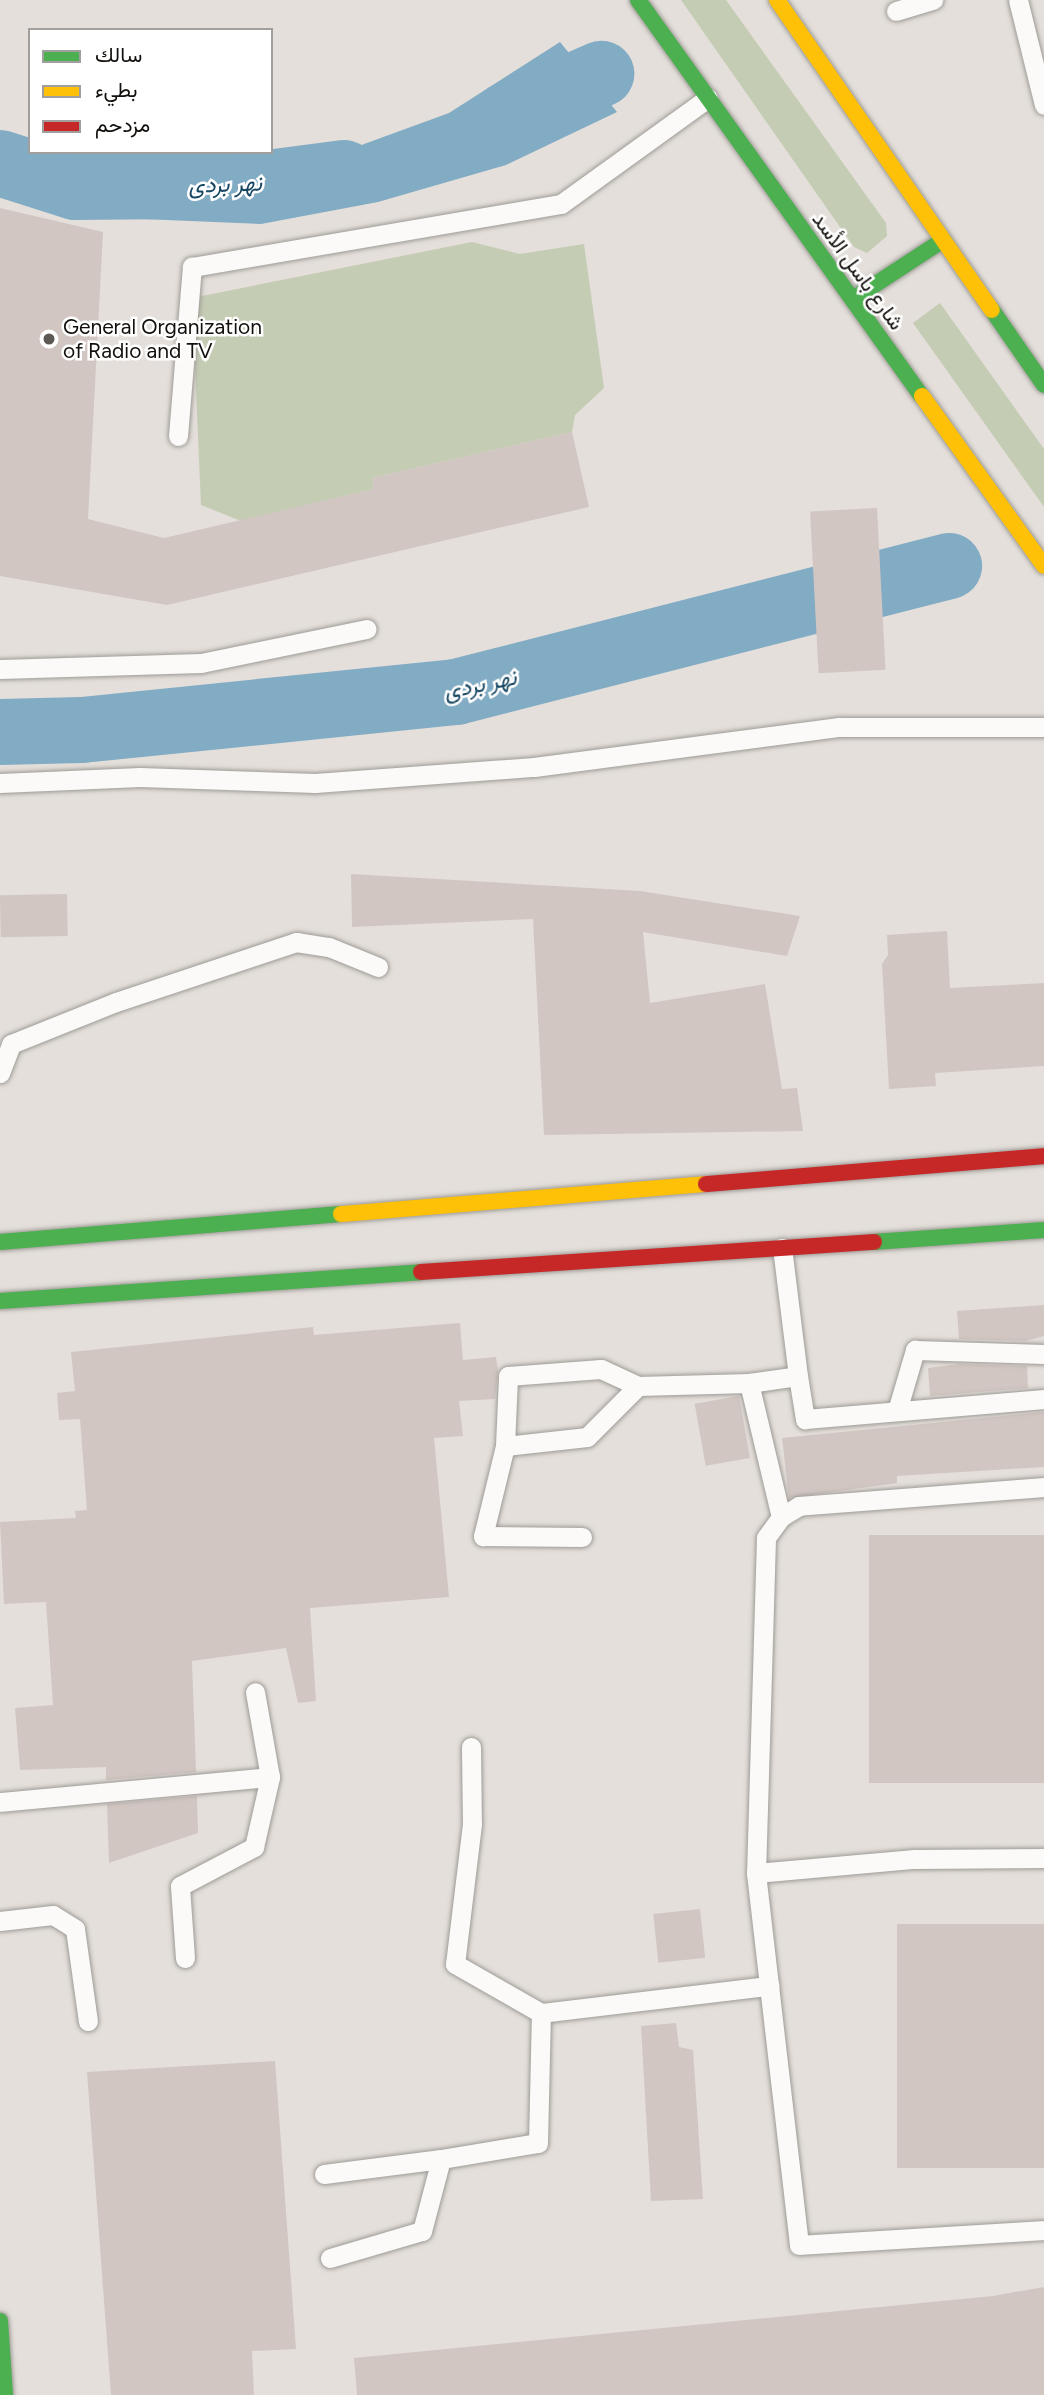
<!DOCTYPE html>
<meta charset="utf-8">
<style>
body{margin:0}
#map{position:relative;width:1044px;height:2395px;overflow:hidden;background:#e4dfda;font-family:Figtree,Vazirmatn,sans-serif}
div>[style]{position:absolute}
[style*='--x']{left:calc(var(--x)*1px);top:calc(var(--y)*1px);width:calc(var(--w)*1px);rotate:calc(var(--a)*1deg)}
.green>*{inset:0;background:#c4ccb4}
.water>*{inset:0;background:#82abc4}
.river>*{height:66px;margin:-33px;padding:0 33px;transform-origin:33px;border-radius:33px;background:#82abc4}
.building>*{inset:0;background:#d2c6c2;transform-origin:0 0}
.roads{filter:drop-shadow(0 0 2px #9e9b97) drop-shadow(0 0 2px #9e9b97)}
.lane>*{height:19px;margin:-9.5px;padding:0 9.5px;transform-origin:9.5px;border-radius:9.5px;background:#fbfaf9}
.fast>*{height:16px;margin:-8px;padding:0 8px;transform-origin:8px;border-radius:8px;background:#4caf50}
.slow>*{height:16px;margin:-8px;padding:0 8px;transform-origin:8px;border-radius:8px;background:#ffc107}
.jam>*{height:16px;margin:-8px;padding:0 8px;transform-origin:8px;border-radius:8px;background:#c62828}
.dots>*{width:19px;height:19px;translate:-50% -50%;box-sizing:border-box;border:4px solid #fff;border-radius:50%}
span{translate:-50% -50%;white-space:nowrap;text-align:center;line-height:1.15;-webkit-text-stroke:5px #fff;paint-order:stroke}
.street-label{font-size:21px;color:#120f0c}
.poi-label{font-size:21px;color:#120f0c}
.left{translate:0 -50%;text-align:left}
.water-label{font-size:23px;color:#174762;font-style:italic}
.legend{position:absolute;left:28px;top:28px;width:245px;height:126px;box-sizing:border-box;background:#fff;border:2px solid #a09f9e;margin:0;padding:9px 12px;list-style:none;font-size:21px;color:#120f0c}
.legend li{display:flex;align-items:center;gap:14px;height:35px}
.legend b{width:35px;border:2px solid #a09f9e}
</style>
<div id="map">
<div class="green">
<div style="clip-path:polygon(681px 0,726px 0,886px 223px,887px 236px,867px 253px,854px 247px)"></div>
<div style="clip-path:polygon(472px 242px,520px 254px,584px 244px,604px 388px,575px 415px,572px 432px,372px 478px,374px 489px,241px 521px,201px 505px,192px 298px)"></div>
<div style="clip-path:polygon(940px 303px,1044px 449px,1044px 507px,913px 323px)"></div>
</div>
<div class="water">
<div style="clip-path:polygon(560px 42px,617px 112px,506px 165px,378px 202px,261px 224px,95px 217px,0 194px,0 163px,75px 187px,252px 185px,449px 113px)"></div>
</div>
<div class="river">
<div style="--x:507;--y:115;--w:103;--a:-23.6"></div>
<div style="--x:0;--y:163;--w:79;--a:17.7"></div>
<div style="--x:75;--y:187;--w:177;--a:-0.6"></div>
<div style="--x:252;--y:185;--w:93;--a:-7.4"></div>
<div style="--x:0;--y:732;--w:82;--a:-1.4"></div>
<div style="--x:82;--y:730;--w:376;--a:-5.8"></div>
<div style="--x:456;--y:692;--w:509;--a:-14.34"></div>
</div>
<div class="building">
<div style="clip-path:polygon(0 208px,103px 232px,88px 519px,164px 538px,374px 489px,372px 478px,572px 432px,589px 507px,167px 605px,0 576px)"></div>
<div style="left:877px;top:508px;width:162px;height:67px;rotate:87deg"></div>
<div style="clip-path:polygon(351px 874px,640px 891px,800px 916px,787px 956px,643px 932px,650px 1003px,765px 984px,782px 1089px,797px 1088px,803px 1131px,544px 1135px,533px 919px,352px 927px)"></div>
<div style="left:67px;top:894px;width:42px;height:67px;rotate:89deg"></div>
<div style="clip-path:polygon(947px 931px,950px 988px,1044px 983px,1044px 1066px,935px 1073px,936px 1086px,889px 1089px,882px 964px,888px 955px,887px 935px)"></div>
<div style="clip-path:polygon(1044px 1305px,1044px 1336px,1025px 1341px,959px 1339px,957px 1311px)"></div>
<div style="clip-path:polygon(460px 1323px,463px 1360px,496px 1357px,498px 1370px,495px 1399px,459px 1401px,463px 1436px,434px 1438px,449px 1597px,310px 1608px,316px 1701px,298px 1703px,286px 1648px,192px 1661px,196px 1772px,106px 1780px,106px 1767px,20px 1770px,15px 1708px,53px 1705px,46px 1602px,4px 1604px,0 1522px,76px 1518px,75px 1511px,87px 1510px,80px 1419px,59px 1420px,57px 1393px,75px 1391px,71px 1352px,313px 1327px,314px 1335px)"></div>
<div style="clip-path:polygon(960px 1364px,1027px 1366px,1028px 1388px,930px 1396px,928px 1368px)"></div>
<div style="left:739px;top:1396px;width:63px;height:45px;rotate:80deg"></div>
<div style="clip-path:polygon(1044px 1412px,1044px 1467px,897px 1476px,897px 1483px,789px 1498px,782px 1438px)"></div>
<div style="left:1044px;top:1535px;width:248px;height:175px;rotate:90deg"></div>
<div style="clip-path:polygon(197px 1796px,198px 1833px,109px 1863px,107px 1804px)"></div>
<div style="left:700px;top:1909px;width:49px;height:47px;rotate:84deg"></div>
<div style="left:1044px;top:1924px;width:244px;height:147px;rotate:90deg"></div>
<div style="clip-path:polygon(676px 2023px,679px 2047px,693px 2050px,703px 2199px,651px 2201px,641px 2026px)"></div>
<div style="clip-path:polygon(275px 2061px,296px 2349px,252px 2351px,254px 2395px,111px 2395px,87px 2072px)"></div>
<div style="clip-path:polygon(1044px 2287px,1044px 2395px,357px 2395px,354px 2358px,993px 2296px)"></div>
</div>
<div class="roads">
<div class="lane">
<div style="--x:1018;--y:0;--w:108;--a:76.1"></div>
<div style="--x:896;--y:11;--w:39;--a:-17"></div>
<div style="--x:178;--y:436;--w:170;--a:-85.3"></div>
<div style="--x:192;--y:267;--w:374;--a:-9.7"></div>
<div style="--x:561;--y:204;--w:181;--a:-35.8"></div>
<div style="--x:0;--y:669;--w:201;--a:-1.7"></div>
<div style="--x:201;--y:663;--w:169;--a:-11.6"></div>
<div style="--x:0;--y:783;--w:140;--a:-2.5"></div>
<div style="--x:140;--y:777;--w:175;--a:2"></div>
<div style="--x:315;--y:783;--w:220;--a:-4.2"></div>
<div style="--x:534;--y:767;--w:308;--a:-7.5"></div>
<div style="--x:839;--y:727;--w:205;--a:0"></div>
<div style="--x:0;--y:1073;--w:31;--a:-69"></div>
<div style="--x:11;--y:1044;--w:113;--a:-21.8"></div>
<div style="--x:116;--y:1002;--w:190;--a:-18.4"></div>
<div style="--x:296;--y:942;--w:33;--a:9"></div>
<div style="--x:329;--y:947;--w:53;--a:22.2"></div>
<div style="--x:798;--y:1376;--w:44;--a:80.8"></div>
<div style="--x:805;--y:1419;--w:240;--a:-4.8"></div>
<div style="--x:749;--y:1383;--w:49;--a:-8.1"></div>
<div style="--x:798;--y:1376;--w:129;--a:-97.1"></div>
<div style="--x:638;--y:1386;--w:72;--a:135"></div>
<div style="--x:587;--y:1437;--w:82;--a:173.7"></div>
<div style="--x:505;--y:1446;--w:70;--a:-87.5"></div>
<div style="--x:508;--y:1376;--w:93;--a:-4.3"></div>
<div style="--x:601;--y:1369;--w:41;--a:24.7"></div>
<div style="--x:638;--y:1386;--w:111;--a:-1.5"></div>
<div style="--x:749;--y:1383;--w:138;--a:76.6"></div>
<div style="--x:897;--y:1411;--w:64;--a:-73.6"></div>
<div style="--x:915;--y:1350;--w:129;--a:1.8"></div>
<div style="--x:505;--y:1446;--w:93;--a:103.7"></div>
<div style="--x:483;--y:1536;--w:99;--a:0.6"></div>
<div style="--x:1044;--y:1487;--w:246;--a:175.6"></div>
<div style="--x:799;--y:1506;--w:21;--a:149"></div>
<div style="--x:781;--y:1517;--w:26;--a:126"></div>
<div style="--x:766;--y:1538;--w:335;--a:91.7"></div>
<div style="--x:756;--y:1873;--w:374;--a:83.4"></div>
<div style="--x:799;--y:2245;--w:245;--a:-3.5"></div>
<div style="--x:471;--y:1747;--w:77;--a:89.3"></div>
<div style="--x:472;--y:1824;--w:141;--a:96.9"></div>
<div style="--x:455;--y:1964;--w:99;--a:29.7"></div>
<div style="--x:0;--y:1802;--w:271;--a:-5.3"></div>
<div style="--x:756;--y:1873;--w:159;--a:-5.1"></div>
<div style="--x:914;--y:1859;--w:130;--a:-0.4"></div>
<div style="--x:0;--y:1921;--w:53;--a:-6.5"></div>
<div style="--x:53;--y:1915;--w:26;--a:32"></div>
<div style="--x:75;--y:1929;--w:93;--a:82"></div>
<div style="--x:185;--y:1958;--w:72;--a:-94"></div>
<div style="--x:180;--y:1886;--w:84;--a:-27.8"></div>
<div style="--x:254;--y:1847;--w:72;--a:-77.1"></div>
<div style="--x:270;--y:1777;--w:86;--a:-100"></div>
<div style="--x:324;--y:2174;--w:118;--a:-7.3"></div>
<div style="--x:330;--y:2258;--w:96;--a:-16.4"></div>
<div style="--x:422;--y:2231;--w:74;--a:-75.2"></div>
<div style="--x:441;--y:2159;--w:98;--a:-9.4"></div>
<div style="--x:538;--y:2143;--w:130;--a:-88.7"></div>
<div style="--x:541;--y:2013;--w:230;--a:-6.8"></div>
</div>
<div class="fast">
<div style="--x:638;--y:0;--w:487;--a:54.4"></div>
<div style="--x:853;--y:299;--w:108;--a:-33.2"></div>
<div style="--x:992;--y:310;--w:91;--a:55.3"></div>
<div style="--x:0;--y:1242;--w:342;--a:-4.7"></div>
<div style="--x:874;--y:1242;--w:170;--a:-4"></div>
<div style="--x:0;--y:1301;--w:422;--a:-3.9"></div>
<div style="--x:0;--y:2321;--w:74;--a:86.1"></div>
</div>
<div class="slow">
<div style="--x:777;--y:0;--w:377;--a:55.3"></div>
<div style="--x:922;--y:396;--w:209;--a:54.3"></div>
<div style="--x:341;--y:1214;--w:366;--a:-4.7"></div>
</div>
<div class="jam">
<div style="--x:706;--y:1184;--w:339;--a:-4.7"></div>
<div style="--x:421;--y:1272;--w:454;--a:-3.8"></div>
</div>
</div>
<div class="dots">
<div style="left:49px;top:339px;background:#5c5854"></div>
</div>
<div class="street-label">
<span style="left:858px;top:271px;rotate:54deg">شارع باسل الأسد</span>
</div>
<div class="poi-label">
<span class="left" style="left:63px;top:339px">General Organization<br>of Radio and TV</span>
</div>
<div class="water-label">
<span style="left:225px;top:184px;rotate:-2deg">نهر بردى</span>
<span style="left:480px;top:684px;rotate:-12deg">نهر بردى</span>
</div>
<ul class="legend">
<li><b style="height:9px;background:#4caf50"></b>سالك</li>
<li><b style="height:9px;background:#ffc107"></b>بطيء</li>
<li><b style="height:9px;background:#c62828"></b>مزدحم</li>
</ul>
</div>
